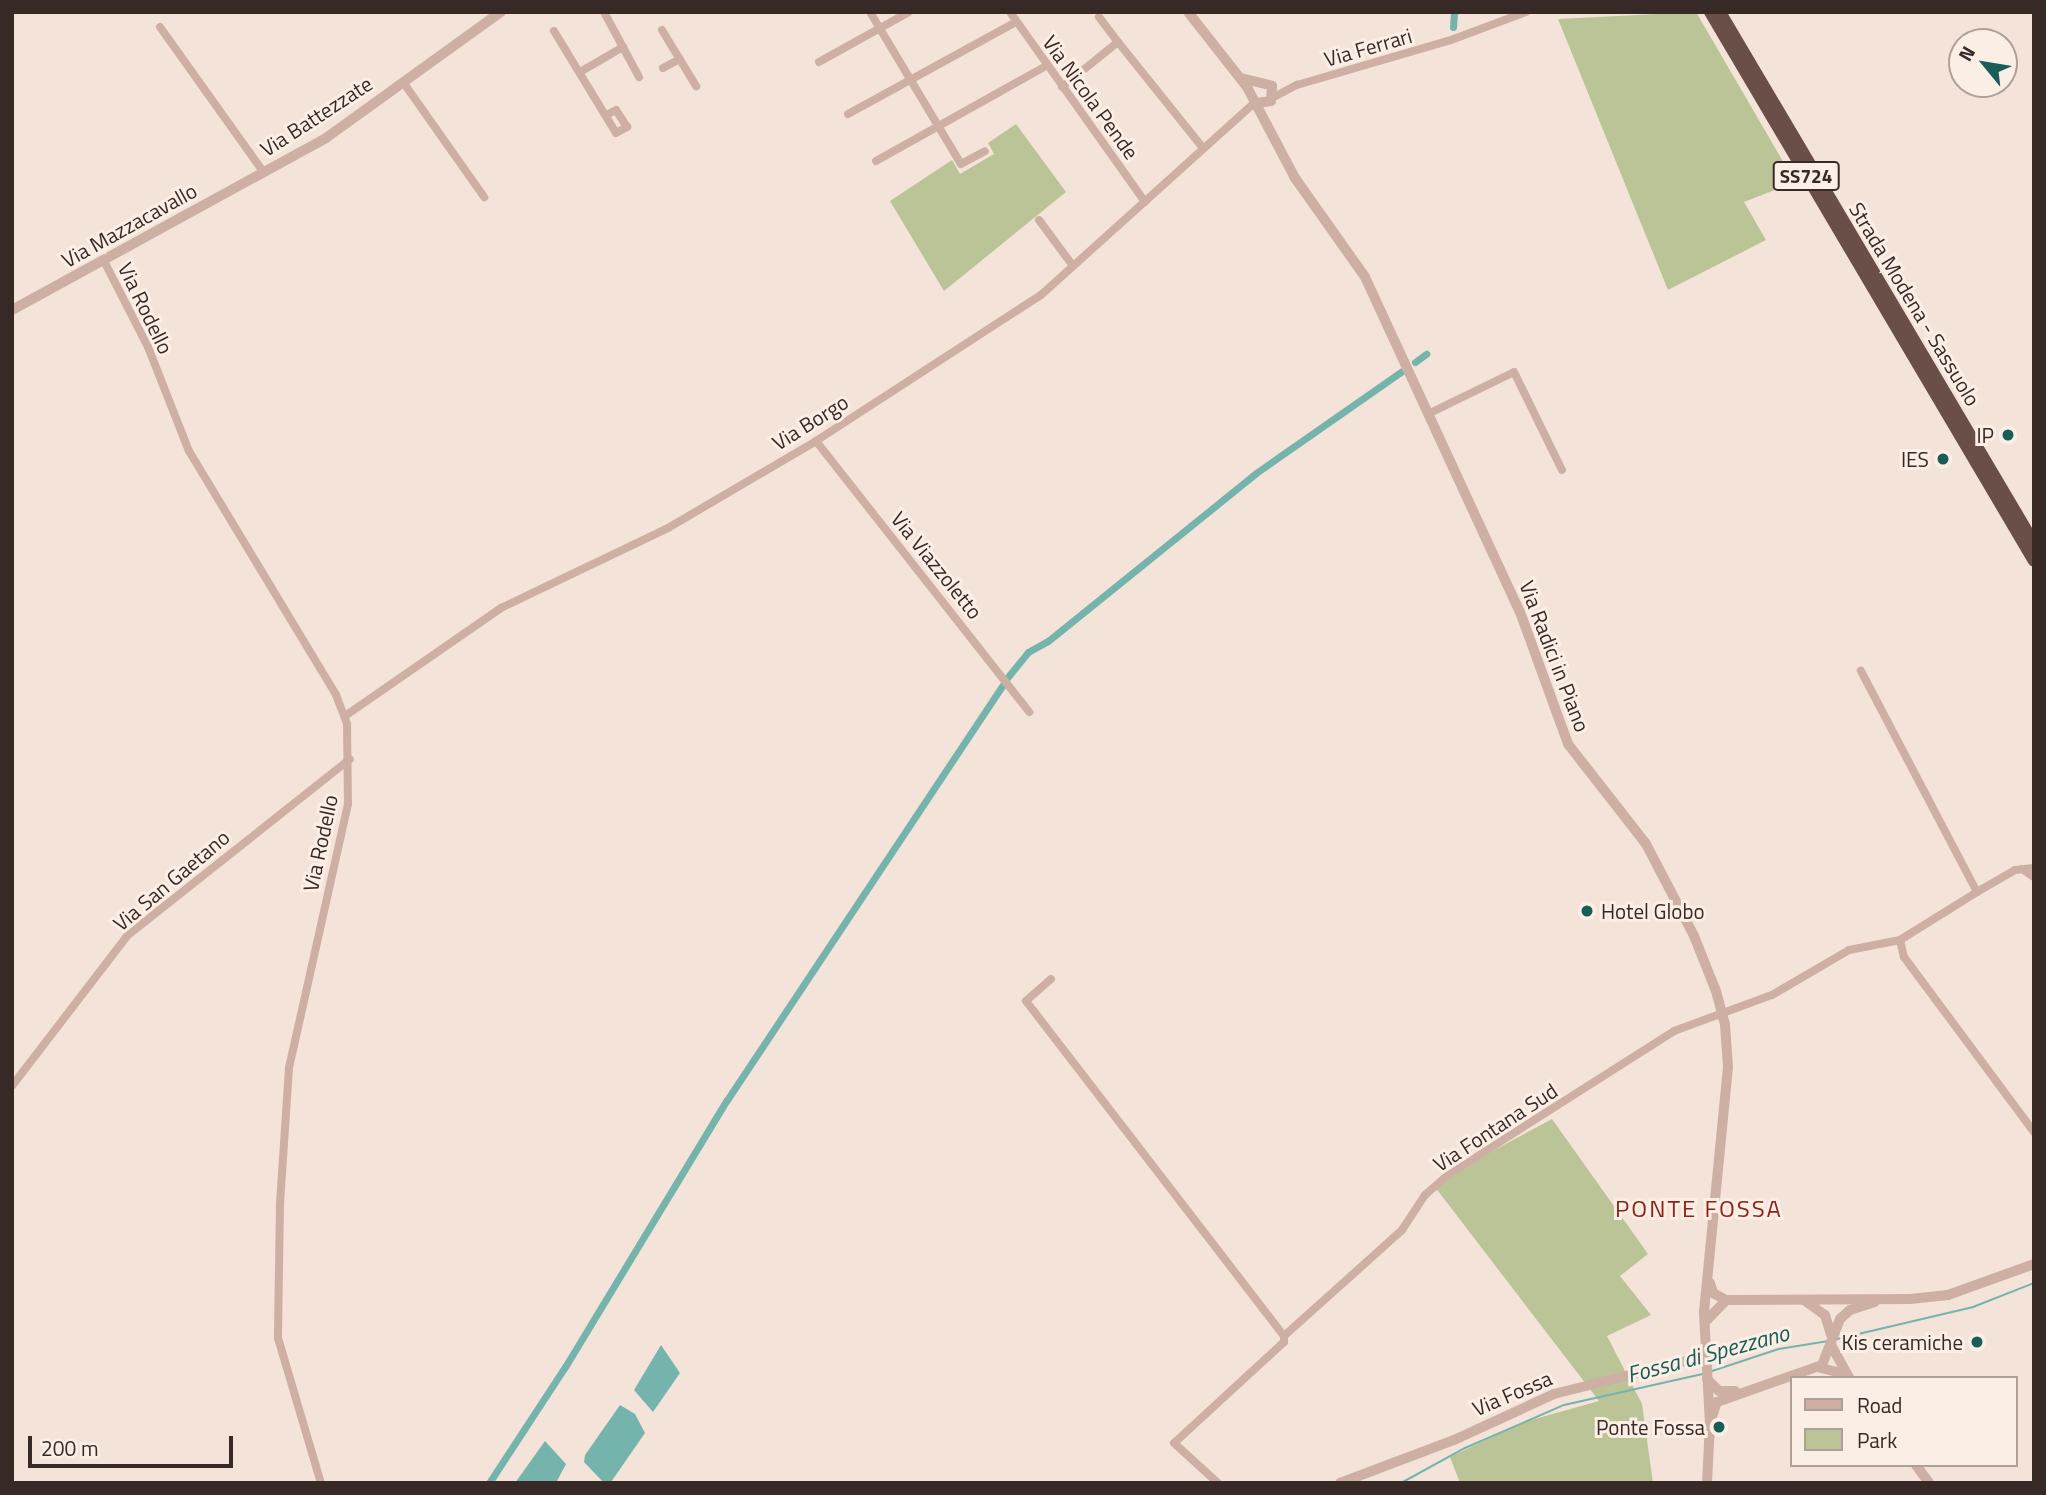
<!DOCTYPE html>
<style>
body{margin:0}
#map{position:relative;width:2046px;height:1495px;overflow:hidden;background:#f4e3d9;font-family:"Titillium Web",sans-serif}
div>[style]{position:absolute}
[style*='--x']{left:calc(var(--x)*1px);top:calc(var(--y)*1px);width:calc(var(--w)*1px);rotate:calc(var(--a)*1deg)}
.green>*{inset:0;background:#bbc497}
.water>*{inset:0;background:#75b4ad}
.stream>*{height:2px;margin:-1px;padding:0 1px;transform-origin:1px;border-radius:1px;background:#75b4ad}
.canal>*{height:7px;margin:-3.5px;padding:0 3.5px;transform-origin:3.5px;border-radius:3.5px;background:#75b4ad}
.minor>*{height:8px;margin:-4px;padding:0 4px;transform-origin:4px;border-radius:4px;background:#cdb0a3}
.tertiary>*{height:10px;margin:-5px;padding:0 5px;transform-origin:5px;border-radius:5px;background:#cdb0a3}
.trunk>*{height:12px;margin:-6px;padding:0 6px;transform-origin:6px;border-radius:6px;background:#6a4f48}
.dots>*{width:19px;height:19px;translate:-50% -50%;box-sizing:border-box;border:4px solid #fbeee5;border-radius:50%}
span{translate:-50% -50%;white-space:nowrap;text-align:center;line-height:1.15;-webkit-text-stroke:6px #fbeee5;paint-order:stroke}
.shield-label span{padding:2px 5px;background:#fbeee5;border:2px solid;border-radius:5px;-webkit-text-stroke-width:0}
.shield-label{font-size:19px;color:#372926;font-weight:700}
.street-label{font-size:21px;color:#372926}
.poi-label{font-size:21px;color:#372926}
.right{translate:-100% -50%;text-align:right}
.left{translate:0 -50%;text-align:left}
.water-label{font-size:23px;color:#185d57;font-style:italic}
.quarter-label{font-size:24px;color:#8e2217;letter-spacing:2px}
.frame{position:absolute;inset:0;border:14px solid #372926;pointer-events:none}
.legend{position:absolute;left:1790px;top:1376px;width:228px;height:91px;box-sizing:border-box;background:#fbeee5;border:2px solid #ad9f99;margin:0;padding:9px 12px;list-style:none;font-size:21px;color:#372926}
.legend li{display:flex;align-items:center;gap:14px;height:35px}
.legend b{width:35px;border:2px solid #ad9f99}
.north{position:absolute;left:1948px;top:28px;width:70px;height:70px;box-sizing:border-box;background:#fbeee5;border:2px solid #ad9f99;border-radius:50%;rotate:300deg;font-size:19px;font-weight:700;line-height:28px;text-align:center;color:#372926}
.north::after{content:'';display:block;margin:auto;width:24px;height:32px;background:#185d57;clip-path:polygon(50% 0,100% 100%,50% 72%,0 100%)}
.scale{position:absolute;left:28px;top:1436px;width:205px;height:32px;box-sizing:border-box;border:4px solid #372926;border-top:0;padding-left:9px;font-size:21px;line-height:24px;white-space:nowrap;color:#372926;-webkit-text-stroke:5px #fbeee5;paint-order:stroke}
</style>
<div id="map">
<div class="green">
<div style="clip-path:polygon(1696px 12px,1795px 182px,1744px 202px,1766px 240px,1668px 290px,1558px 19px)"></div>
<div style="clip-path:polygon(1016px 124px,1066px 192px,944px 291px,890px 201px,952px 160px,960px 174px,994px 154px,988px 143px)"></div>
<div style="clip-path:polygon(1552px 1119px,1648px 1254px,1620px 1276px,1651px 1315px,1607px 1336px,1642px 1404px,1653px 1483px,1460px 1483px,1450px 1457px,1524px 1422px,1599px 1401px,1435px 1187px,1450px 1174px)"></div>
</div>
<div class="water">
<div style="clip-path:polygon(661px 1345px,680px 1373px,653px 1412px,634px 1390px)"></div>
<div style="clip-path:polygon(620px 1405px,635px 1414px,645px 1433px,611px 1482px,604px 1483px,584px 1462px,585px 1455px)"></div>
<div style="clip-path:polygon(545px 1441px,566px 1464px,556px 1483px,515px 1483px)"></div>
</div>
<div class="stream">
<div style="--x:1837;--y:1339;--w:140;--a:-13.2"></div>
<div style="--x:1973;--y:1307;--w:66;--a:-21.5"></div>
<div style="--x:1712;--y:1371;--w:71;--a:-18.2"></div>
<div style="--x:1779;--y:1349;--w:50;--a:-9.3"></div>
<div style="--x:1401;--y:1483;--w:73;--a:-28.7"></div>
<div style="--x:1465;--y:1448;--w:108;--a:-23.5"></div>
<div style="--x:1564;--y:1405;--w:142;--a:-12.6"></div>
</div>
<div class="canal">
<div style="--x:1453;--y:27;--w:15;--a:-86"></div>
<div style="--x:1415;--y:362;--w:14;--a:-36"></div>
<div style="--x:1007;--y:678;--w:33;--a:-51"></div>
<div style="--x:1028;--y:652;--w:23;--a:-29"></div>
<div style="--x:1048;--y:641;--w:267;--a:-38.9"></div>
<div style="--x:1256;--y:473;--w:178;--a:-34.9"></div>
<div style="--x:489;--y:1483;--w:139;--a:-56.8"></div>
<div style="--x:565;--y:1367;--w:312;--a:-58.8"></div>
<div style="--x:727;--y:1100;--w:499;--a:-56.4"></div>
</div>
<div class="minor">
<div style="--x:604;--y:12;--w:74;--a:61.7"></div>
<div style="--x:870;--y:12;--w:177;--a:59.1"></div>
<div style="--x:961;--y:164;--w:27;--a:-28"></div>
<div style="--x:1010;--y:12;--w:233;--a:54.6"></div>
<div style="--x:1099;--y:17;--w:31;--a:53"></div>
<div style="--x:160;--y:27;--w:179;--a:54.5"></div>
<div style="--x:662;--y:30;--w:66;--a:58.7"></div>
<div style="--x:554;--y:31;--w:119;--a:58.7"></div>
<div style="--x:616;--y:133;--w:13;--a:-29"></div>
<div style="--x:627;--y:127;--w:20;--a:-123"></div>
<div style="--x:616;--y:110;--w:11;--a:153"></div>
<div style="--x:819;--y:62;--w:103;--a:-29.1"></div>
<div style="--x:663;--y:68;--w:19;--a:-28"></div>
<div style="--x:580;--y:72;--w:50;--a:-30.2"></div>
<div style="--x:403;--y:82;--w:141;--a:54.8"></div>
<div style="--x:1062;--y:87;--w:72;--a:-38.8"></div>
<div style="--x:1118;--y:42;--w:134;--a:51.3"></div>
<div style="--x:1274;--y:97;--w:26;--a:-28"></div>
<div style="--x:1297;--y:85;--w:160;--a:-16.3"></div>
<div style="--x:1451;--y:40;--w:80;--a:-20.5"></div>
<div style="--x:848;--y:114;--w:192;--a:-28.7"></div>
<div style="--x:876;--y:161;--w:195;--a:-29.2"></div>
<div style="--x:1039;--y:220;--w:57;--a:53.5"></div>
<div style="--x:104;--y:261;--w:97;--a:62.9"></div>
<div style="--x:148;--y:347;--w:112;--a:68.5"></div>
<div style="--x:189;--y:451;--w:285;--a:58.9"></div>
<div style="--x:336;--y:695;--w:31;--a:69"></div>
<div style="--x:347;--y:724;--w:80;--a:89.3"></div>
<div style="--x:348;--y:804;--w:271;--a:102.6"></div>
<div style="--x:289;--y:1068;--w:137;--a:93.8"></div>
<div style="--x:280;--y:1205;--w:133;--a:90.9"></div>
<div style="--x:278;--y:1338;--w:151;--a:73.5"></div>
<div style="--x:1430;--y:413;--w:93;--a:-26"></div>
<div style="--x:1514;--y:372;--w:109;--a:63.9"></div>
<div style="--x:816;--y:441;--w:345;--a:51.8"></div>
<div style="--x:345;--y:716;--w:190;--a:-34.7"></div>
<div style="--x:501;--y:608;--w:185;--a:-25.6"></div>
<div style="--x:668;--y:528;--w:172;--a:-30.4"></div>
<div style="--x:816;--y:441;--w:268;--a:-33"></div>
<div style="--x:1041;--y:295;--w:288;--a:-42"></div>
<div style="--x:2022;--y:869;--w:14;--a:34"></div>
<div style="--x:1977;--y:892;--w:44;--a:-30.1"></div>
<div style="--x:2015;--y:870;--w:19;--a:-6"></div>
<div style="--x:1900;--y:940;--w:17;--a:77"></div>
<div style="--x:1904;--y:957;--w:218;--a:53.4"></div>
<div style="--x:1051;--y:979;--w:33;--a:139"></div>
<div style="--x:1026;--y:1001;--w:423;--a:52.4"></div>
<div style="--x:1284;--y:1336;--w:6;--a:90"></div>
<div style="--x:1284;--y:1342;--w:149;--a:137.4"></div>
<div style="--x:1174;--y:1443;--w:59;--a:42.3"></div>
<div style="--x:12;--y:1086;--w:190;--a:-52.5"></div>
<div style="--x:128;--y:935;--w:283;--a:-38.4"></div>
<div style="--x:1284;--y:1336;--w:159;--a:-41.9"></div>
<div style="--x:1402;--y:1230;--w:42;--a:-56.7"></div>
<div style="--x:1425;--y:1195;--w:30;--a:-41"></div>
<div style="--x:1448;--y:1175;--w:268;--a:-32.5"></div>
<div style="--x:1674;--y:1031;--w:104;--a:-20.2"></div>
<div style="--x:1772;--y:995;--w:89;--a:-30.3"></div>
<div style="--x:1849;--y:950;--w:52;--a:-11.1"></div>
<div style="--x:1900;--y:940;--w:91;--a:-31.9"></div>
<div style="--x:1977;--y:892;--w:250;--a:-117.7"></div>
</div>
<div class="tertiary">
<div style="--x:1188;--y:12;--w:95;--a:51.8"></div>
<div style="--x:1247;--y:87;--w:103;--a:62.2"></div>
<div style="--x:1295;--y:178;--w:121;--a:54.7"></div>
<div style="--x:1365;--y:277;--w:369;--a:65.2"></div>
<div style="--x:1520;--y:612;--w:140;--a:70"></div>
<div style="--x:1568;--y:744;--w:127;--a:52"></div>
<div style="--x:1646;--y:844;--w:104;--a:62.4"></div>
<div style="--x:1694;--y:936;--w:59;--a:68.2"></div>
<div style="--x:1716;--y:991;--w:35;--a:75"></div>
<div style="--x:1725;--y:1025;--w:42;--a:85.9"></div>
<div style="--x:1728;--y:1067;--w:247;--a:95.6"></div>
<div style="--x:1704;--y:1313;--w:110;--a:86.9"></div>
<div style="--x:1241;--y:78;--w:32;--a:14"></div>
<div style="--x:1272;--y:86;--w:15;--a:94"></div>
<div style="--x:1271;--y:101;--w:14;--a:172"></div>
<div style="--x:12;--y:310;--w:358;--a:-28.7"></div>
<div style="--x:326;--y:138;--w:216;--a:-35.8"></div>
<div style="--x:1710;--y:1283;--w:10;--a:73"></div>
<div style="--x:1713;--y:1293;--w:15;--a:28"></div>
<div style="--x:1726;--y:1300;--w:184;--a:-0.3"></div>
<div style="--x:1910;--y:1299;--w:38;--a:-6"></div>
<div style="--x:1948;--y:1295;--w:91;--a:-19.8"></div>
<div style="--x:1804;--y:1300;--w:26;--a:36"></div>
<div style="--x:1825;--y:1315;--w:21;--a:73"></div>
<div style="--x:1705;--y:1322;--w:30;--a:-46"></div>
<div style="--x:1831;--y:1345;--w:38;--a:61"></div>
<div style="--x:1817;--y:1367;--w:29;--a:14"></div>
<div style="--x:1707;--y:1379;--w:17;--a:45"></div>
<div style="--x:1719;--y:1391;--w:16;--a:0"></div>
<div style="--x:1916;--y:1465;--w:22;--a:54"></div>
<div style="--x:1340;--y:1483;--w:122;--a:-20.7"></div>
<div style="--x:1454;--y:1440;--w:110;--a:-24.7"></div>
<div style="--x:1554;--y:1394;--w:156;--a:-14.1"></div>
<div style="--x:1707;--y:1483;--w:60;--a:-87.1"></div>
<div style="--x:1710;--y:1423;--w:22;--a:-72"></div>
<div style="--x:1717;--y:1402;--w:111;--a:-19.4"></div>
<div style="--x:1822;--y:1365;--w:49;--a:-68.6"></div>
<div style="--x:1840;--y:1319;--w:13;--a:-42"></div>
<div style="--x:1850;--y:1310;--w:26;--a:-18"></div>
</div>
<div class="trunk">
<div style="--x:1710;--y:12;--w:637;--a:59.45"></div>
<div style="--x:1720;--y:12;--w:617;--a:59.4"></div>
</div>
<div class="dots">
<div style="left:2008px;top:435px;background:#185d57"></div>
<div style="left:1943px;top:459px;background:#185d57"></div>
<div style="left:1587px;top:911px;background:#185d57"></div>
<div style="left:1977px;top:1342px;background:#185d57"></div>
<div style="left:1719px;top:1427px;background:#185d57"></div>
</div>
<div class="shield-label">
<span style="left:1806px;top:176px">SS724</span>
</div>
<div class="street-label">
<span style="left:1368px;top:47px;rotate:-16deg">Via Ferrari</span>
<span style="left:1091px;top:97px;rotate:54deg">Via Nicola Pende</span>
<span style="left:316px;top:116px;rotate:-33deg">Via Battezzate</span>
<span style="left:129px;top:225px;rotate:-29deg">Via Mazzacavallo</span>
<span style="left:1915px;top:304px;rotate:59deg">Strada Modena - Sassuolo</span>
<span style="left:146px;top:308px;rotate:64deg">Via Rodello</span>
<span style="left:810px;top:422px;rotate:-32deg">Via Borgo</span>
<span style="left:937px;top:565px;rotate:51deg">Via Viazzoletto</span>
<span style="left:1555px;top:656px;rotate:69deg">Via Radici in Piano</span>
<span style="left:320px;top:843px;rotate:-78deg">Via Rodello</span>
<span style="left:171px;top:880px;rotate:-40deg">Via San Gaetano</span>
<span style="left:1495px;top:1127px;rotate:-33deg">Via Fontana Sud</span>
<span style="left:1512px;top:1393px;rotate:-23deg">Via Fossa</span>
</div>
<div class="poi-label">
<span class="right" style="left:1994px;top:435px">IP</span>
<span class="right" style="left:1929px;top:459px">IES</span>
<span class="left" style="left:1601px;top:911px">Hotel Globo</span>
<span class="right" style="left:1963px;top:1342px">Kis ceramiche</span>
<span class="right" style="left:1705px;top:1427px">Ponte Fossa</span>
</div>
<div class="water-label">
<span style="left:1708px;top:1354px;rotate:-15deg">Fossa di Spezzano</span>
</div>
<div class="quarter-label">
<span style="left:1699px;top:1209px">PONTE FOSSA</span>
</div>
<div class="frame"></div>
<ul class="legend">
<li><b style="height:9px;background:#cdb0a3"></b>Road</li>
<li><b style="height:19px;background:#bbc497"></b>Park</li>
</ul>
<div class="north">N</div>
<div class="scale">200 m</div>
</div>
